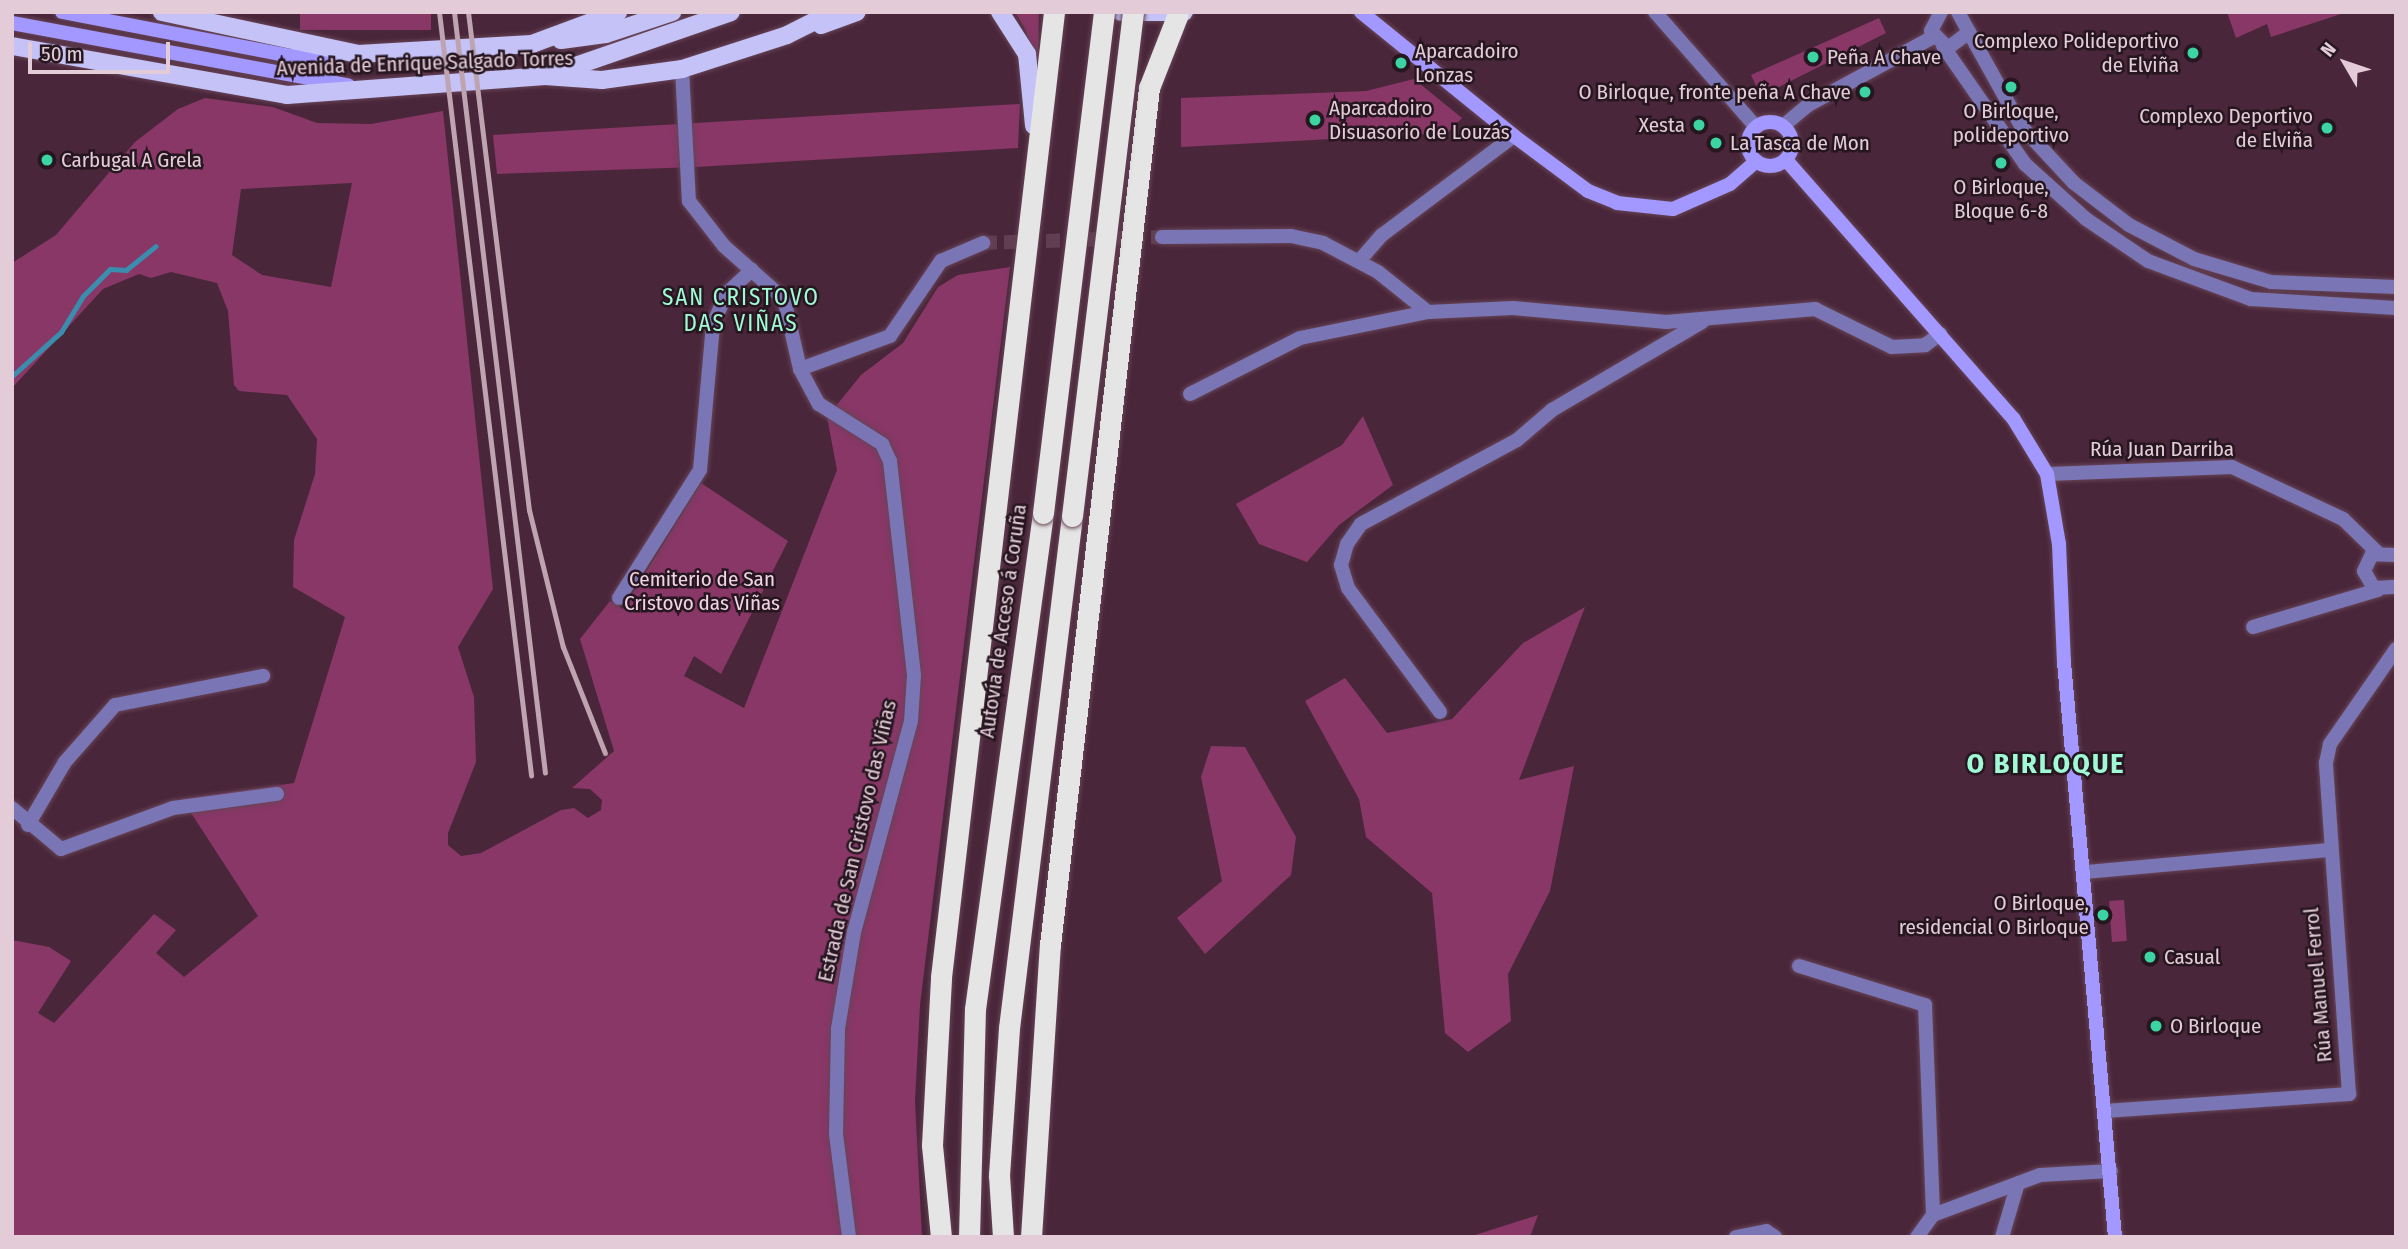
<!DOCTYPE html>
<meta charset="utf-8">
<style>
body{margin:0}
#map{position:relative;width:2408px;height:1249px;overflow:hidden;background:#4a263a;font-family:"Fira Sans Condensed",sans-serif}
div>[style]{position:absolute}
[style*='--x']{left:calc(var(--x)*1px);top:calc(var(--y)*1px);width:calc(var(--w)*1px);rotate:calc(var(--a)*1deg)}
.green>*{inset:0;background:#883767;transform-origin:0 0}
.stream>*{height:5px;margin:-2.5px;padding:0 2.5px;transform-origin:2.5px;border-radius:2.5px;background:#3a8dad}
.street-tunnel>*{height:14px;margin-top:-7px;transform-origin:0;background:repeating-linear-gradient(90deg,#613f52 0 14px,transparent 0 21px)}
.roads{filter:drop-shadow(0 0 2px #664456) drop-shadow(0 0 2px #664456)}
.street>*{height:14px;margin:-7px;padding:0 7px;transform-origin:7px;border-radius:7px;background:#7a75b5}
.secondary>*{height:14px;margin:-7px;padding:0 7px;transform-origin:7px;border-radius:7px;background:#a298ff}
.secondary>.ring{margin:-7px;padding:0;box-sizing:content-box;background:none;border:14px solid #a298ff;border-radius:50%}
.primary>*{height:18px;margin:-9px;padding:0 9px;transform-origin:9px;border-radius:9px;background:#c4c2f6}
.highway>*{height:21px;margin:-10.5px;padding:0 10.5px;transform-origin:10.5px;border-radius:10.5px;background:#e5e5e5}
.rail>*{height:5px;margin:-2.5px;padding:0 2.5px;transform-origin:2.5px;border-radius:2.5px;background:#bea4b1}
.bridges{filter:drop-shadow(0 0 2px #664456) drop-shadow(0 0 2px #664456)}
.highway-bridge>*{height:21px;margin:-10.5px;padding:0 10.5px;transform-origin:10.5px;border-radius:10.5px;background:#e5e5e5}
.dots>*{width:19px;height:19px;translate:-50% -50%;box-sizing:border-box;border:4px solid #26161f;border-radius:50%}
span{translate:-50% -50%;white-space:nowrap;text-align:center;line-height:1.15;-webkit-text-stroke:5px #26161f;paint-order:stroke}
.poi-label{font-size:21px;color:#e3ccd7}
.right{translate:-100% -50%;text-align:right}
.left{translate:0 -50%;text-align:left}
.street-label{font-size:21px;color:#e3ccd7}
.park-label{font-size:21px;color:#f1d4e3}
.neighbourhood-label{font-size:23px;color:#a0fad5;letter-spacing:2px}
.district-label{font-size:28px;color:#a0fad5;font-weight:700;letter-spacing:2px}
.frame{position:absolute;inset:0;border:14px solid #e3ccd7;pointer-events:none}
.north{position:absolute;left:2310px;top:28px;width:70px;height:70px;-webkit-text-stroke:5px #26161f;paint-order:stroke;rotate:309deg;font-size:19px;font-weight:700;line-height:28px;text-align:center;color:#e3ccd7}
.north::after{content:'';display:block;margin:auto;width:24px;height:32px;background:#e3ccd7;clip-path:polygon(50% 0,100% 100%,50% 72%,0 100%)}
.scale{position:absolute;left:28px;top:42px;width:142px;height:32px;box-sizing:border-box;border:4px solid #e3ccd7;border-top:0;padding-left:9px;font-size:21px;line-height:24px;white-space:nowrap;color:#e3ccd7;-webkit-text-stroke:5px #26161f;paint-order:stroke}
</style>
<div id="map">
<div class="green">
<div style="left:300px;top:12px;width:131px;height:18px"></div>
<div style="clip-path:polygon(1015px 12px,1039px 12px,1038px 66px,1025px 29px)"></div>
<div style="clip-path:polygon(2227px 12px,2347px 12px,2271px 37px,2267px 24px,2236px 38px)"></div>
<div style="clip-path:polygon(1879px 18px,1886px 33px,1761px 96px,1751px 75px)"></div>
<div style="clip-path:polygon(1414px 79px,1462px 118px,1447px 133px,1181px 147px,1181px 98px,1366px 91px)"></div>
<div style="clip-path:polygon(evenodd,205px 98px,273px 107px,317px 123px,371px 124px,443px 111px,493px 589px,458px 647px,474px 697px,476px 762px,448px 833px,448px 845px,461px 856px,481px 853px,561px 810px,574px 808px,588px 818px,601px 810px,602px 800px,590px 789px,572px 788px,614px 751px,580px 639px,610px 601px,623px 609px,701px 483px,788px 541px,721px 674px,694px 656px,684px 676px,744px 708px,837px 470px,827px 417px,861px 375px,903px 343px,938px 287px,958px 275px,1010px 267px,920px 1005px,915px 1101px,922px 1237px,12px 1237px,12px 940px,49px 947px,71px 961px,38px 1013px,54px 1023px,154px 914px,176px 930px,156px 953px,184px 977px,258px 916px,182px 799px,294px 783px,345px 617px,293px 587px,294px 540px,315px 474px,317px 439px,287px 395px,239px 391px,234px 385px,228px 311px,217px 283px,171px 272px,151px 278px,139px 274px,103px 289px,12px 388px,12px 263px,56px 235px,135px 142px,178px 109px,205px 98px,352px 183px,331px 287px,262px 275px,232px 255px,241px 189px,352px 183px)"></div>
<div style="clip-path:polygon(1020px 104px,1018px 148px,696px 167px,497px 174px,493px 135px)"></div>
<div style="clip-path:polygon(1363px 416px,1393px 485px,1339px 525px,1307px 562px,1259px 544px,1236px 504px,1342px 445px)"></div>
<div style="clip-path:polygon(1585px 607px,1519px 780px,1574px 766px,1550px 891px,1508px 974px,1511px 1021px,1468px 1052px,1445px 1033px,1432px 893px,1366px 837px,1359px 799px,1305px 701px,1345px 678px,1387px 733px,1452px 719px,1523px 643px)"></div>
<div style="clip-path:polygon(1211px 746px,1245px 747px,1296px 837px,1291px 875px,1205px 954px,1177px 918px,1222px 881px,1201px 777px)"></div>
<div style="left:2124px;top:900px;width:41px;height:15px;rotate:86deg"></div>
<div style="clip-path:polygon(1538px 1215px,1530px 1237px,1469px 1237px)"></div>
</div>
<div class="stream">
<div style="--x:12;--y:376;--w:66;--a:-41.9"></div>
<div style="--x:61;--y:332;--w:42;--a:-58.6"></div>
<div style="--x:83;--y:296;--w:38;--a:-45"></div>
<div style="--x:110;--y:269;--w:16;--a:4"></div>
<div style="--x:126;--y:270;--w:38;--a:-39"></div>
</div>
<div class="street-tunnel">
<div style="--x:983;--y:243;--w:179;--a:-1.9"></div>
</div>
<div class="roads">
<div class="street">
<div style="--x:1655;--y:12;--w:153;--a:48.7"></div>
<div style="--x:1941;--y:12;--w:21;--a:118"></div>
<div style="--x:1931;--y:31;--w:24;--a:45"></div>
<div style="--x:1948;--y:48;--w:26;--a:-37"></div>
<div style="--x:1969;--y:32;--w:23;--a:-119"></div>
<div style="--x:1969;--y:32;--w:107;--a:61"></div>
<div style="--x:2021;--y:126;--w:78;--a:47.1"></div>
<div style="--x:2074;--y:183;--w:69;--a:37.4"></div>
<div style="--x:2129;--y:225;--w:73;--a:27.6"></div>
<div style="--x:2194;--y:259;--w:80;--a:16.6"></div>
<div style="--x:2271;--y:282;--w:125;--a:2.3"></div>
<div style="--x:1943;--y:46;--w:144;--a:55.2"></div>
<div style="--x:2025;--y:164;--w:82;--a:42"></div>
<div style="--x:2086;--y:219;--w:75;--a:34.1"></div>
<div style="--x:2148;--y:261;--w:110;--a:20.3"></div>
<div style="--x:2251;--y:299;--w:145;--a:3.6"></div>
<div style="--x:682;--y:69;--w:132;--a:87"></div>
<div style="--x:689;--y:201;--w:57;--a:52.1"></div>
<div style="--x:724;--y:246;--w:80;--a:41.5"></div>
<div style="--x:784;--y:299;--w:72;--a:77.1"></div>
<div style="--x:800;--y:369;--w:40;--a:62"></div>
<div style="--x:819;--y:404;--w:75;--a:32.4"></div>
<div style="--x:882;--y:444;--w:19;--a:65"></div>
<div style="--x:890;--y:461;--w:215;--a:83.6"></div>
<div style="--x:914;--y:675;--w:46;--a:93.7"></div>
<div style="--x:911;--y:721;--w:219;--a:105.1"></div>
<div style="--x:854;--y:932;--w:98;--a:99.4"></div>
<div style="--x:838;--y:1029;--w:105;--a:91.1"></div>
<div style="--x:836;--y:1134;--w:104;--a:82.8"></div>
<div style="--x:1783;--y:126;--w:33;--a:-40"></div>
<div style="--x:1808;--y:105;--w:142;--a:-28.5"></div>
<div style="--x:1162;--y:237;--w:129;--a:-0.4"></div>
<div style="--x:1291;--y:236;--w:33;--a:12"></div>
<div style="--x:1323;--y:243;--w:62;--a:27.8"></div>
<div style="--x:1378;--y:272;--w:64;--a:38.7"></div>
<div style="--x:1360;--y:260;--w:33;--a:-49"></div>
<div style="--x:1382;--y:235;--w:165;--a:-36.9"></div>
<div style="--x:800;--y:369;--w:96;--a:-20.1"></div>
<div style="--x:890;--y:336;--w:91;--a:-55.8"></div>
<div style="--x:941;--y:261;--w:46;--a:-23.2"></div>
<div style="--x:1190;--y:394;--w:123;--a:-27"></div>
<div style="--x:1300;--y:338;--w:131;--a:-11.5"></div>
<div style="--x:1428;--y:312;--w:85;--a:-2.7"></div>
<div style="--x:1513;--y:308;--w:154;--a:5.2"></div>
<div style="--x:1666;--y:322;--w:150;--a:-5"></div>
<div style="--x:1815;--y:309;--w:86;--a:26.3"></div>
<div style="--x:1892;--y:347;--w:33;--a:-3"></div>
<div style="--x:1925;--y:345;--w:19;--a:-36"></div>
<div style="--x:2047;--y:474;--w:185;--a:-2.2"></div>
<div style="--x:2232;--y:467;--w:123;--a:25.1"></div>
<div style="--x:2343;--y:519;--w:47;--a:44.1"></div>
<div style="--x:2396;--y:555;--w:24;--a:-178"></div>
<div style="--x:2372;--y:554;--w:19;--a:115"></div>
<div style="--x:2364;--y:571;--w:20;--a:60"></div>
<div style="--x:2374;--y:588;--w:22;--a:-3"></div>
<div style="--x:619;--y:598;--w:151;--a:-57.7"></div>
<div style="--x:700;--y:470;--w:147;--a:-84.9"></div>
<div style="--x:713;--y:324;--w:34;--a:-66"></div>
<div style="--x:727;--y:293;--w:34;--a:-43"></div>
<div style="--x:2253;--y:627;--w:130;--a:-16.5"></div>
<div style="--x:1440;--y:712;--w:154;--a:-126.6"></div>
<div style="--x:1348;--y:588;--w:24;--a:-107"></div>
<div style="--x:1341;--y:565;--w:22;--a:-74"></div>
<div style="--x:1347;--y:544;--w:24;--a:-55"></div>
<div style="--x:1361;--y:524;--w:177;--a:-28.3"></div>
<div style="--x:1517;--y:440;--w:46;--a:-40.6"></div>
<div style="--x:1552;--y:410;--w:174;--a:-30.4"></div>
<div style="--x:12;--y:808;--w:64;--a:39.9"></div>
<div style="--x:61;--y:849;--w:119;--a:-20.1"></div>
<div style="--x:173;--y:808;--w:105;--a:-7.7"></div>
<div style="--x:28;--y:825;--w:73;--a:-59.6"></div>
<div style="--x:65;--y:762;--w:76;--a:-48.7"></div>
<div style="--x:115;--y:705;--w:151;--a:-11.1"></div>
<div style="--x:2086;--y:872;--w:242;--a:-5.2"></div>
<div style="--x:1799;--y:966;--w:132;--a:17.2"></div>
<div style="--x:1925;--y:1005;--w:210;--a:87.8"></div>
<div style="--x:1933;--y:1215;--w:114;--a:-20.5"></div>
<div style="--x:2040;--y:1175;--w:71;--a:-3.2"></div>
<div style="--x:2105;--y:1111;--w:245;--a:-4"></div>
<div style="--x:2349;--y:1094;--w:332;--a:-94"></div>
<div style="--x:2326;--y:763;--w:19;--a:-78"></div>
<div style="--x:2330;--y:744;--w:116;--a:-55.2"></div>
<div style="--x:1736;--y:1237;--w:31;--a:-11"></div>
<div style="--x:1766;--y:1231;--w:11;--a:34"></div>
<div style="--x:1917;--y:1237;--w:27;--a:-54"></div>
<div style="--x:2002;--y:1237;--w:56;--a:-73.5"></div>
</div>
<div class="secondary">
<div style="--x:62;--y:12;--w:232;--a:10.9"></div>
<div style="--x:290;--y:56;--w:49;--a:-1.2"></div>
<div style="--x:1361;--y:12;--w:197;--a:39"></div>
<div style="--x:1514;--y:136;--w:92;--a:36.6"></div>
<div style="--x:1588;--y:191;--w:31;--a:22"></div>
<div style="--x:1617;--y:203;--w:56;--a:6.1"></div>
<div style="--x:1673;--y:209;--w:62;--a:-23.7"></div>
<div style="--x:1730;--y:184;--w:35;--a:-41"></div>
<div style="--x:12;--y:23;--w:342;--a:10.5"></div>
<div class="ring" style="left:1748px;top:122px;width:30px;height:30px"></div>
<div style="--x:1786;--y:160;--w:344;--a:48.7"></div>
<div style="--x:2013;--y:418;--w:66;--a:58.7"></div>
<div style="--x:2047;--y:474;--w:71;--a:80.3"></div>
<div style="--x:2059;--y:544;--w:118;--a:87.6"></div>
<div style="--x:2064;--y:662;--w:577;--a:84.93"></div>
</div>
<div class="primary">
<div style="--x:162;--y:12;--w:200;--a:12.1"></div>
<div style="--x:358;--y:54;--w:174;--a:-3.3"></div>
<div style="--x:532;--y:44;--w:92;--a:-20.4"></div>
<div style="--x:1000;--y:12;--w:50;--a:57.3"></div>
<div style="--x:1027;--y:54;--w:72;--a:84.4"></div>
<div style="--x:1121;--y:12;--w:63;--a:0"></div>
<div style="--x:821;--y:25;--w:38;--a:-20"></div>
<div style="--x:561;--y:40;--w:45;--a:-7.6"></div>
<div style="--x:606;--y:34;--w:70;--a:-18.4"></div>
<div style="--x:12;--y:46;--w:279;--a:10.1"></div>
<div style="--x:287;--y:95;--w:259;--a:-4.2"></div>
<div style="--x:545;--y:76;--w:57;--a:4"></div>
<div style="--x:602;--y:80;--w:81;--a:-7.8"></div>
<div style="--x:682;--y:69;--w:110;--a:-17.9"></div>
<div style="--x:787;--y:35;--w:51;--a:-26.6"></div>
<div style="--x:555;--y:73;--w:186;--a:-19.1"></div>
</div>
<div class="highway">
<div style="--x:941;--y:1237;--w:92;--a:-95.6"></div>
<div style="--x:932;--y:1145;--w:168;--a:-86.9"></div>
<div style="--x:941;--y:977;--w:972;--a:-83.32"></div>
<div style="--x:969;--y:1237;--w:228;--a:-88.5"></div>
<div style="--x:975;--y:1009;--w:501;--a:-82.19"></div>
<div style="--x:1003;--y:1237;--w:62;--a:-93.7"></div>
<div style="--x:999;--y:1175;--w:147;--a:-86.1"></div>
<div style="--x:1009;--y:1028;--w:516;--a:-82.99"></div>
<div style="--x:1031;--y:1237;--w:293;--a:-86.3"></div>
<div style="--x:1050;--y:945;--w:863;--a:-83.41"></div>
<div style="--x:1149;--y:88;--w:79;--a:-68.6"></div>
</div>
</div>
<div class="rail">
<div style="--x:439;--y:12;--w:769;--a:83.12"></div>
<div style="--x:454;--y:12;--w:766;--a:83.18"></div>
<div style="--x:468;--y:12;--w:502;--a:83.02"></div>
<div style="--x:529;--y:510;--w:141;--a:76.1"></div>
<div style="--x:563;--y:647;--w:114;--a:68.4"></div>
</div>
<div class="bridges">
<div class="highway-bridge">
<div style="--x:1043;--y:513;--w:505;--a:-83.06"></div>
<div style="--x:1072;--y:516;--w:508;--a:-83.1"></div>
</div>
</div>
<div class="dots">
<div style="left:2193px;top:53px;background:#3dd4a3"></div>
<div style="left:1813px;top:57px;background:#3dd4a3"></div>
<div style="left:1401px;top:63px;background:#3dd4a3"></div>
<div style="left:2011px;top:87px;background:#3dd4a3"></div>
<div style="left:1865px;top:92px;background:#3dd4a3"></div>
<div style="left:1315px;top:120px;background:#3dd4a3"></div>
<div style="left:1699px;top:125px;background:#3dd4a3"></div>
<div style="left:2327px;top:128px;background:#3dd4a3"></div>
<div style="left:1716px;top:143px;background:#3dd4a3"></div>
<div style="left:47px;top:160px;background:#3dd4a3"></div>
<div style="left:2001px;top:163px;background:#3dd4a3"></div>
<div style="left:2103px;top:915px;background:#3dd4a3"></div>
<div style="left:2150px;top:957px;background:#3dd4a3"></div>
<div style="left:2156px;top:1026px;background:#3dd4a3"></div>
</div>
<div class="poi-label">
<span class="right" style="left:2179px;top:53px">Complexo Polideportivo<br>de Elviña</span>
<span class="left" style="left:1415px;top:63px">Aparcadoiro<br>Lonzas</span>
<span class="left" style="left:1827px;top:57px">Peña A Chave</span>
<span class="right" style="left:1851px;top:92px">O Birloque, fronte peña A Chave</span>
<span class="left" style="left:1329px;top:120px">Aparcadoiro<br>Disuasorio de Louzás</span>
<span style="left:2011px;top:123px">O Birloque,<br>polideportivo</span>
<span class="right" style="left:2313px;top:128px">Complexo Deportivo<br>de Elviña</span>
<span class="right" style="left:1685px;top:125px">Xesta</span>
<span class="left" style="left:1730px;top:143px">La Tasca de Mon</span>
<span class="left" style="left:61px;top:160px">Carbugal A Grela</span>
<span style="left:2001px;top:199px">O Birloque,<br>Bloque 6-8</span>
<span class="right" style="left:2089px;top:915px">O Birloque,<br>residencial O Birloque</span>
<span class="left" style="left:2164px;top:957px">Casual</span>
<span class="left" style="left:2170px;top:1026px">O Birloque</span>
</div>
<div class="street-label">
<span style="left:425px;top:63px;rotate:-2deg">Avenida de Enrique Salgado Torres</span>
<span style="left:2162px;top:449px">Rúa Juan Darriba</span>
<span style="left:1003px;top:621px;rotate:-82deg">Autovía de Acceso á Coruña</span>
<span style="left:857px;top:841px;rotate:-77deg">Estrada de San Cristovo das Viñas</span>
<span style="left:2318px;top:985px;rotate:-95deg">Rúa Manuel Ferrol</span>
</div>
<div class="park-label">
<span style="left:702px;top:591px">Cemiterio de San<br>Cristovo das Viñas</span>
</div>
<div class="neighbourhood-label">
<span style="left:741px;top:310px">SAN CRISTOVO<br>DAS VIÑAS</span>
</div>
<div class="district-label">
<span style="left:2046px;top:764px">O BIRLOQUE</span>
</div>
<div class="frame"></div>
<div class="north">N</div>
<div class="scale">50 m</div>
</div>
